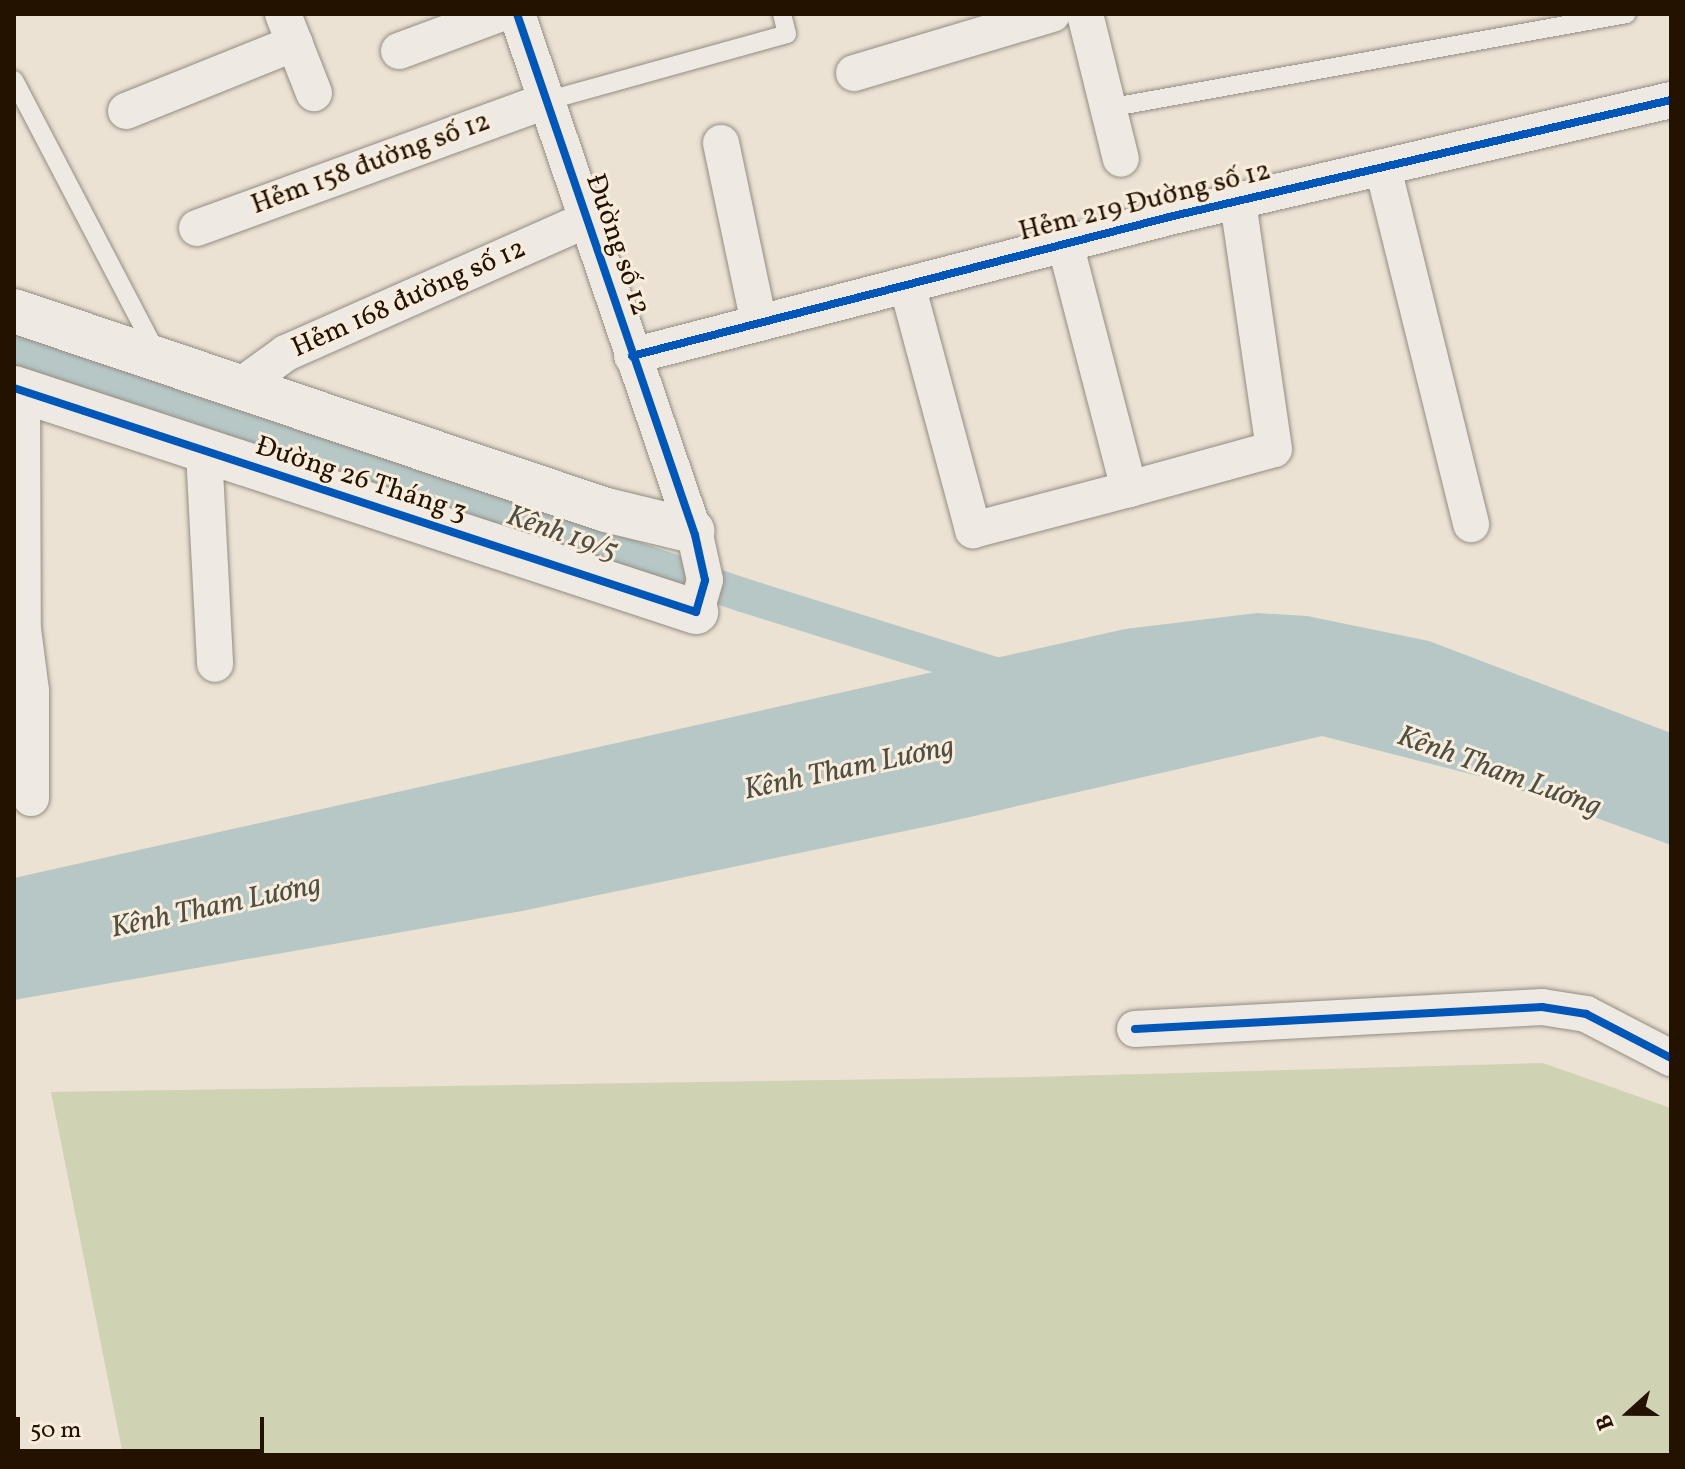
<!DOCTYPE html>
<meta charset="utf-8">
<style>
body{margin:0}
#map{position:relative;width:1685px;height:1469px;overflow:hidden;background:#ebe2d4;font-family:Vollkorn,serif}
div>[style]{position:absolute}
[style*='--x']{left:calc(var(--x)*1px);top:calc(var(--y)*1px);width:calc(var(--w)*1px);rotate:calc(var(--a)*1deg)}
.green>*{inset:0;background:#d0d2b4}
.water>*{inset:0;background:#b6c7c6}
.canal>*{height:34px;margin:-17px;padding:0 17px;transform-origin:17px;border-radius:17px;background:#b6c7c6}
.roads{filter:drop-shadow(0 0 2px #948c82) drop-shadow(0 0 2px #948c82)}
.lane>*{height:18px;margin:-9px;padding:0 9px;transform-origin:9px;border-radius:9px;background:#eeeae3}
.street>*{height:36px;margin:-18px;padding:0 18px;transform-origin:18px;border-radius:18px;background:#eeeae3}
.secondary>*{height:44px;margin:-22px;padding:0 22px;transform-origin:22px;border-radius:22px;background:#eeeae3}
.cycleway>*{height:8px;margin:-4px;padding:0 4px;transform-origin:4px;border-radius:4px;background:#0057b8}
span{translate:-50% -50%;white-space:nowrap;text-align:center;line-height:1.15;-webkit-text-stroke:6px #f8eddd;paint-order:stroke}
.street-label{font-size:28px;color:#231200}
.water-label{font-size:30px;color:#4f4e43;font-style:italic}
.frame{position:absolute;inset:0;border:16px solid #231200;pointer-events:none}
.north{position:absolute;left:1589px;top:1373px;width:80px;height:80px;-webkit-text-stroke:6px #f8eddd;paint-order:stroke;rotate:249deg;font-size:22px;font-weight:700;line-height:32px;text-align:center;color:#231200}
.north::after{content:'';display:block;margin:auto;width:28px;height:36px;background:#231200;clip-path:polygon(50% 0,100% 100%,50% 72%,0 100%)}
.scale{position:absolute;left:16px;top:1417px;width:248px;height:36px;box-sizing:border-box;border:4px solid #231200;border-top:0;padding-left:10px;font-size:24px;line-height:28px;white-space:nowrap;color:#231200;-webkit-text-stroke:6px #f8eddd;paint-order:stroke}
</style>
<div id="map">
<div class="green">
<div style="clip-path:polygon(1543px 1063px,1671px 1108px,1671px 1455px,123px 1455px,51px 1092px,1030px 1077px)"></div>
</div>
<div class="water">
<div style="clip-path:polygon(1257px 613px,1307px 616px,1429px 641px,1671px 733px,1671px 845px,1486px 778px,1322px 736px,948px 822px,522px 911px,14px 1000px,14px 878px,1125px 629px)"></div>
</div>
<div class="canal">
<div style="--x:14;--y:348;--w:770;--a:18.72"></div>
<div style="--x:743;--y:595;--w:278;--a:17.4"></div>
</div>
<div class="roads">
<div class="lane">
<div style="--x:14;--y:80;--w:309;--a:62.4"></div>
<div style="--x:546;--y:101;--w:250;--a:-15.5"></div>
<div style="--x:787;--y:34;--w:21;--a:-104"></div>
<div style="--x:1108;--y:108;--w:527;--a:-10.27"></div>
</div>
<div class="street">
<div style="--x:283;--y:14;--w:85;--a:68.6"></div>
<div style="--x:517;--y:14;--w:551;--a:71.14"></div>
<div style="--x:695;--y:535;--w:46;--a:77.5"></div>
<div style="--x:705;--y:580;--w:33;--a:106"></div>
<div style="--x:1085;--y:14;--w:149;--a:76.1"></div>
<div style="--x:399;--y:51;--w:107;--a:-20.3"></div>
<div style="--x:854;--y:73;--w:207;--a:-16.6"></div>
<div style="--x:126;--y:111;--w:182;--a:-21.9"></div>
<div style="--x:721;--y:143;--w:184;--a:78.1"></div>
<div style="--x:1383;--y:168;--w:367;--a:76.1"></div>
<div style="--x:197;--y:228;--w:371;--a:-20"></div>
<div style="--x:907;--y:285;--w:254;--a:74.9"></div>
<div style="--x:973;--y:530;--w:161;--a:-14.7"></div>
<div style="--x:1129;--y:489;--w:253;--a:-104.6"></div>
<div style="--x:632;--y:356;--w:555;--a:-14.51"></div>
<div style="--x:1169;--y:217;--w:515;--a:-13.12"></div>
<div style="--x:239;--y:387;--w:58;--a:-35.9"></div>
<div style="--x:286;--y:353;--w:326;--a:-23.9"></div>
<div style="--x:22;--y:391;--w:238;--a:89.8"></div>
<div style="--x:23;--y:629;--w:63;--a:82.6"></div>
<div style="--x:31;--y:691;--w:107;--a:90"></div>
<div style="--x:204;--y:452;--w:212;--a:87"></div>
<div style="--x:1129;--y:489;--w:150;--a:-15.4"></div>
<div style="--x:1274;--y:449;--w:251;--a:-98.3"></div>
<div style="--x:1135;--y:1029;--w:408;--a:-3.1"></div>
<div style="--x:1542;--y:1007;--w:45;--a:9"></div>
<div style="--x:1586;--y:1014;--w:96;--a:27.4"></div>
</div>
<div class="secondary">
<div style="--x:14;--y:311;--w:625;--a:18.58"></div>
<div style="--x:606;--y:510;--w:89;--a:13.6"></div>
<div style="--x:14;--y:388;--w:718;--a:18.18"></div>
</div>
</div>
<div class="cycleway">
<div style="--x:632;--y:356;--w:555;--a:-14.51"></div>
<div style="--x:1169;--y:217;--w:515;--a:-13.12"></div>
<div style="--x:14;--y:388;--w:718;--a:18.18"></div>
<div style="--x:696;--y:612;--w:33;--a:-74"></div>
<div style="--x:705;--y:580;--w:46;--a:-102.5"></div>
<div style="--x:695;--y:535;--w:551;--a:-108.86"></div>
<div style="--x:1135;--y:1029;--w:408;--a:-3.1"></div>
<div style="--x:1542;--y:1007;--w:45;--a:9"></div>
<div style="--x:1586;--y:1014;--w:96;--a:27.4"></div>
</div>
<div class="street-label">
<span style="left:371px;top:164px;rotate:-20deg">Hẻm 158 đường số 12</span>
<span style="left:1145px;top:202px;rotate:-14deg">Hẻm 219 Đường số 12</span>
<span style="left:617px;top:245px;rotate:71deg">Đường số 12</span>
<span style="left:409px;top:299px;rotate:-24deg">Hẻm 168 đường số 12</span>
<span style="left:361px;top:480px;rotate:18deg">Đường 26 Tháng 3</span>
</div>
<div class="water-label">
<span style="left:562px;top:534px;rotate:19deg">Kênh 19/5</span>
<span style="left:849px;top:769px;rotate:-12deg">Kênh Tham Lương</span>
<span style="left:1499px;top:772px;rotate:20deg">Kênh Tham Lương</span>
<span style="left:216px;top:907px;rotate:-12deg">Kênh Tham Lương</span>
</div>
<div class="frame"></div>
<div class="north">B</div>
<div class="scale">50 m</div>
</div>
